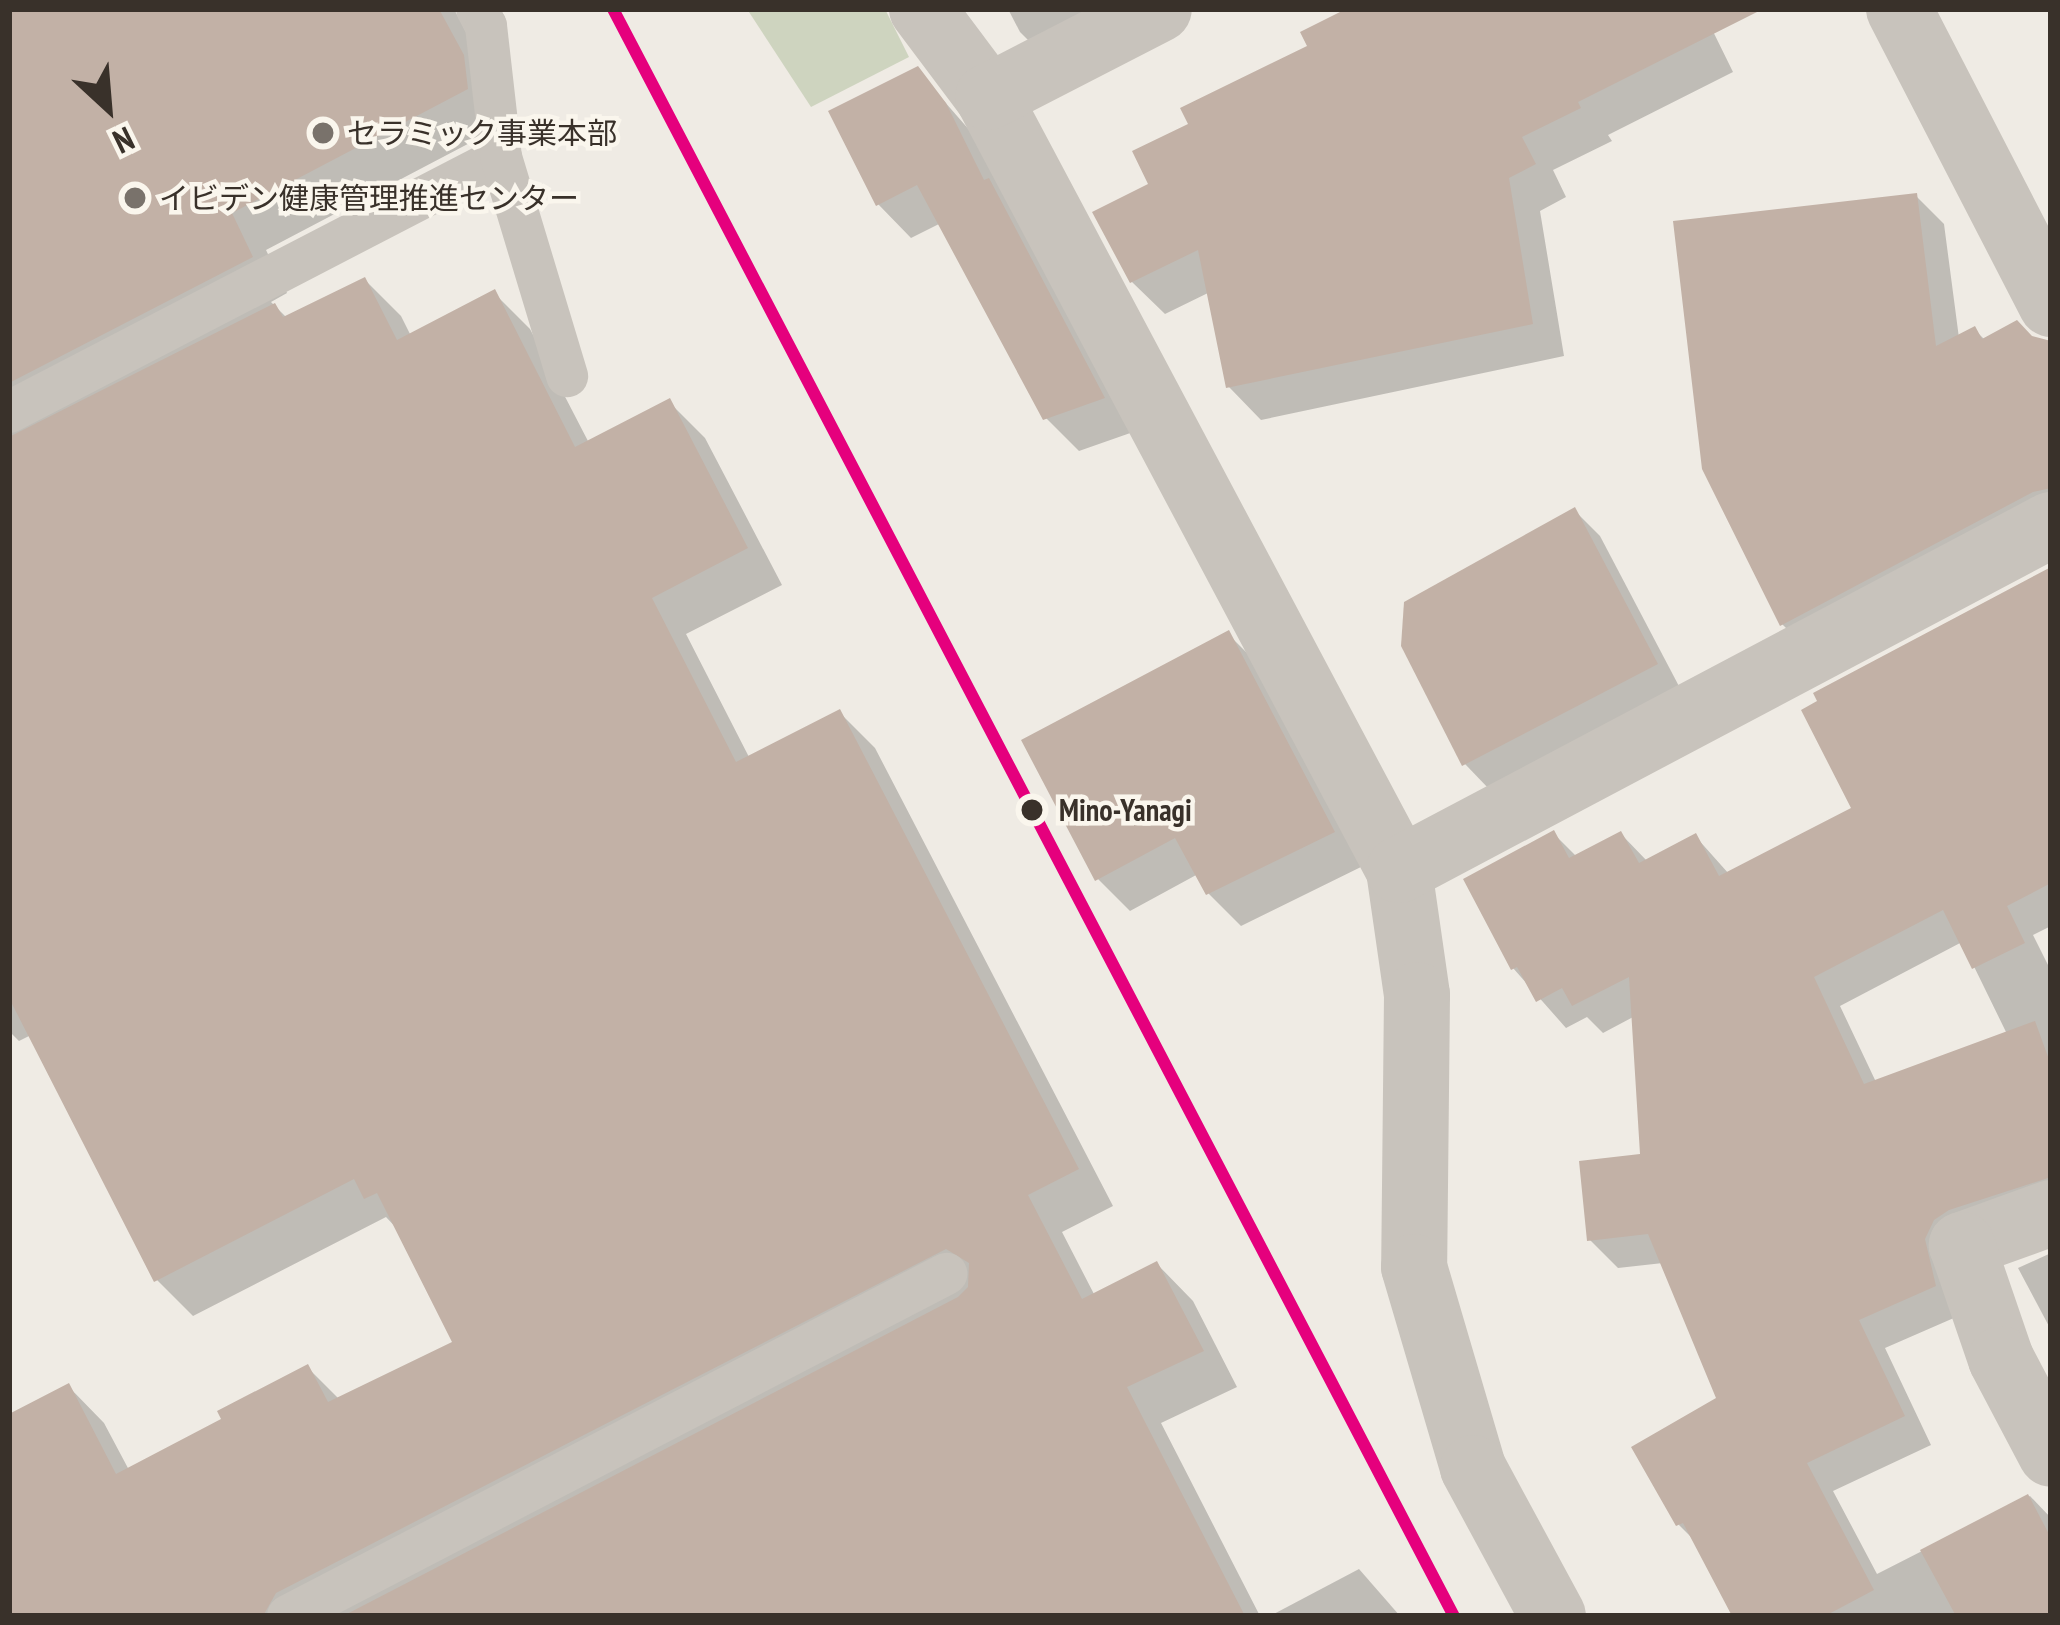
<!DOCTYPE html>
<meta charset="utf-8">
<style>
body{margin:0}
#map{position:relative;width:2060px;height:1625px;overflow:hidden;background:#efebe4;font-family:"PT Sans Narrow","Noto Sans JP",sans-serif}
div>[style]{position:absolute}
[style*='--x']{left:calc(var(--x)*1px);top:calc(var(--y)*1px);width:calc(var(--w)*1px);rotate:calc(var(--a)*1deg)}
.green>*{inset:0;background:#ced4bf}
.shadow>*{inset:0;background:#0003}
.building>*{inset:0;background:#c2b1a6}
.lane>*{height:42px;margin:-21px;padding:0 21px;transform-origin:21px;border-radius:21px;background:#c8c3bc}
.street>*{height:66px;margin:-33px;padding:0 33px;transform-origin:33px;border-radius:33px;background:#c8c3bc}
.rail-1>*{height:12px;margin:-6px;padding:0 6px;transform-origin:6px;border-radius:6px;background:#e5007d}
.dots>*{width:33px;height:33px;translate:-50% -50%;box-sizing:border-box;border:6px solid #faf6ed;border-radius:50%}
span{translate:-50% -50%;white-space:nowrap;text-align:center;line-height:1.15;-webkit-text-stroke:9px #faf6ed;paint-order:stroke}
.poi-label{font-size:30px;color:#39312a}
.left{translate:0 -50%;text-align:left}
.stop-label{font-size:30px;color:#39312a;font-weight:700}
.frame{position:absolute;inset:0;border:12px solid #39312a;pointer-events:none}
.north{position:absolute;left:48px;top:48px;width:120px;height:120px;-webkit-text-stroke:9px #faf6ed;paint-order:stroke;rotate:154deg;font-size:33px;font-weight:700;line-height:48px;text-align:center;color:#39312a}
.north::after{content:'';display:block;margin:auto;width:42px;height:54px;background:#39312a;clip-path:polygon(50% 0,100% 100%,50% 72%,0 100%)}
</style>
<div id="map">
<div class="green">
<div style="clip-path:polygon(747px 9px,885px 9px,909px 57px,811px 107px)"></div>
</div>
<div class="shadow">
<div style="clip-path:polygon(9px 9px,454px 9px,499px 94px,502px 126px,266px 250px,287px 293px,271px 302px,287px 318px,365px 280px,401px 316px,411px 336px,494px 293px,530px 329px,589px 443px,669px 402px,705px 438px,782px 585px,686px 634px,750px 759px,839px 712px,875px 748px,1113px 1206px,1062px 1232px,1095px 1296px,1157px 1264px,1193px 1301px,1237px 1387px,1161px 1423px,1260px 1616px,9px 1616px,9px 1417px,68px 1386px,104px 1423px,129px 1470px,225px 1421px,308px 1368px,340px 1400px,456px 1343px,400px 1232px,386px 1217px,193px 1316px,157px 1280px,31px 1035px,19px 1041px,9px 1031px)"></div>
<div style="clip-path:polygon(1008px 9px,1146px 9px,1047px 59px,1020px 32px)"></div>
<div style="clip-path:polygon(1350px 9px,1702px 9px,1733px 72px,1608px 135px,1612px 141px,1553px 170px,1566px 197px,1540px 211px,1564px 356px,1261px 420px,1229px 387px,1210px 292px,1165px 314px,1132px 282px,1152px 186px,1192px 126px,1311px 48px)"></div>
<div style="clip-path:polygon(917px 70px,978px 140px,1136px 431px,1079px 451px,1046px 418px,941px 223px,911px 238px,878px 204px)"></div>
<div style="clip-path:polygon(1916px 196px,1944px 224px,1959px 338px,1975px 330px,1985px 340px,2051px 344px,2051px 525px,1810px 652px,1782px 624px)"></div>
<div style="clip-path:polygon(1575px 511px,1600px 536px,1681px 690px,1490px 790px,1465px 764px)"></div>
<div style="clip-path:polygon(evenodd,2051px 571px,2051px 926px,2033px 935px,2051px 971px,2051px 1214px,1977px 1237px,1963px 1314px,1885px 1348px,1931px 1445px,1833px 1491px,1877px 1574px,2030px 1496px,2051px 1518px,2051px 1616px,1736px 1616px,1697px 1543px,1679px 1525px,1720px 1400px,1663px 1263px,1618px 1268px,1590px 1240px,1644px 1156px,1635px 1016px,1603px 1033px,1587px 1017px,1566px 1028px,1513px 968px,1554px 834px,1577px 857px,1621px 834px,1648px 862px,1696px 837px,1729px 874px,1855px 810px,2051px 571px,1962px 942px,2007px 1034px,1876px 1082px,1840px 1006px,1962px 942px)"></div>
<div style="clip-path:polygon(1228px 634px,1260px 666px,1365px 865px,1241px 926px,1209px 894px,1198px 874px,1130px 911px,1098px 879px)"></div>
<div style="clip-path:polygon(2051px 1253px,2051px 1330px,2018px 1268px)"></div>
<div style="clip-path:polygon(1359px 1569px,1400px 1616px,1270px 1616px)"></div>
</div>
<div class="building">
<div style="clip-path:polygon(9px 9px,439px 9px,464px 55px,468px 89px,232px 213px,253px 257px,9px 383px)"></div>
<div style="clip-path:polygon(1346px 9px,1763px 9px,1578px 102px,1581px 108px,1522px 137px,1536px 164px,1509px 178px,1533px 324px,1226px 388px,1198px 250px,1130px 283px,1092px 212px,1148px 184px,1132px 151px,1188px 124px,1180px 108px,1307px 46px,1300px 32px)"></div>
<div style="clip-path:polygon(918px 66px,946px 103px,984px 180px,989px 178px,1105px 398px,1043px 420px,917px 185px,876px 206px,828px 111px)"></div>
<div style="clip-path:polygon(1917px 193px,1936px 346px,1975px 326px,1982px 339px,2017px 320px,2032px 336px,2051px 341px,2051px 488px,2033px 492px,1780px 626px,1702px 469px,1673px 221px)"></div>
<div style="clip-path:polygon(365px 277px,397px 340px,495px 289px,575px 447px,670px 398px,748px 548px,652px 598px,736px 762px,840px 709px,1079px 1169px,1028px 1195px,1082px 1299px,1157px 1261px,1204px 1351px,1127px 1387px,1245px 1616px,343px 1616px,958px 1297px,968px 1287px,969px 1263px,946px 1249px,276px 1593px,263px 1616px,9px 1616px,9px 1414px,69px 1383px,116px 1474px,221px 1419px,217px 1411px,308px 1364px,328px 1402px,452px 1342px,377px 1193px,364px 1199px,354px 1179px,154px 1282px,9px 998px,9px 437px,275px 303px,283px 317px)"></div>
<div style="clip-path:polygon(1575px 507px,1658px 664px,1462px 766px,1401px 646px,1404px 602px)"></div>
<div style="clip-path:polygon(2051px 567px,2051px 883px,2007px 906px,2025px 943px,1972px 969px,1943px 910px,1814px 977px,1864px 1084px,2035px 1021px,2051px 1065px,2051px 1177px,1949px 1210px,1934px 1220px,1925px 1239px,1936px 1286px,1859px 1320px,1905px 1416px,1807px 1463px,1874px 1590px,1825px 1616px,1732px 1616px,1683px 1523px,1676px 1526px,1631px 1447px,1716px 1398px,1648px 1234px,1587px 1241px,1579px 1161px,1640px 1154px,1629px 977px,1572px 1006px,1562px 988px,1536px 1002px,1517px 967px,1511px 970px,1463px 879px,1554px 830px,1569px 858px,1621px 831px,1639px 863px,1696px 833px,1719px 876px,1851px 808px,1801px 710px,1817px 701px,1813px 693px)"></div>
<div style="clip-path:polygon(1229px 630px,1335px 832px,1206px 895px,1175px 838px,1095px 881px,1021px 740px)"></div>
<div style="clip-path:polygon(2028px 1494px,2051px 1538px,2051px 1616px,1956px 1616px,1920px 1550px)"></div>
</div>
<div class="lane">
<div style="--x:477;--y:9;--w:19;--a:62"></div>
<div style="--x:486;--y:26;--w:132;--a:83.5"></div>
<div style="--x:9;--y:412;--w:554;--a:-27.4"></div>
<div style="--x:501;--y:157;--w:229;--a:73.2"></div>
<div style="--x:288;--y:1616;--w:742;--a:-27.46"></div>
</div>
<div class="street">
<div style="--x:922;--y:9;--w:110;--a:53.1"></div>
<div style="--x:988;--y:97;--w:875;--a:62"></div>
<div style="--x:1399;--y:870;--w:126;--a:81.8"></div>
<div style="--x:1417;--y:995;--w:272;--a:90.6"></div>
<div style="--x:1414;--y:1267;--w:209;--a:73.6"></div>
<div style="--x:1473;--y:1468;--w:168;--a:61.6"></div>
<div style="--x:1899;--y:9;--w:332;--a:62.7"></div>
<div style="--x:988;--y:97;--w:192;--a:-27.2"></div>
<div style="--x:1399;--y:870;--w:738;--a:-27.89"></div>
<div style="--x:2051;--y:1213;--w:95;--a:160.2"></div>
<div style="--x:1962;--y:1245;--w:120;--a:71.1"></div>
<div style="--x:2001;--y:1359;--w:107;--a:62.2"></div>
</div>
<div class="rail-1">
<div style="--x:613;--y:9;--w:1814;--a:62.38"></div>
</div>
<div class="dots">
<div style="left:323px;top:133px;background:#79726b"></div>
<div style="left:135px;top:198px;background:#79726b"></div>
<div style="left:1032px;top:810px;background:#39312a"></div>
</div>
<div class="poi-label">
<span class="left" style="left:347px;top:133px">セラミック事業本部</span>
<span class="left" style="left:159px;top:198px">イビデン健康管理推進センター</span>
</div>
<div class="stop-label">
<span class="left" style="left:1059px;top:810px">Mino-Yanagi</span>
</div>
<div class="frame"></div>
<div class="north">N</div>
</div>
